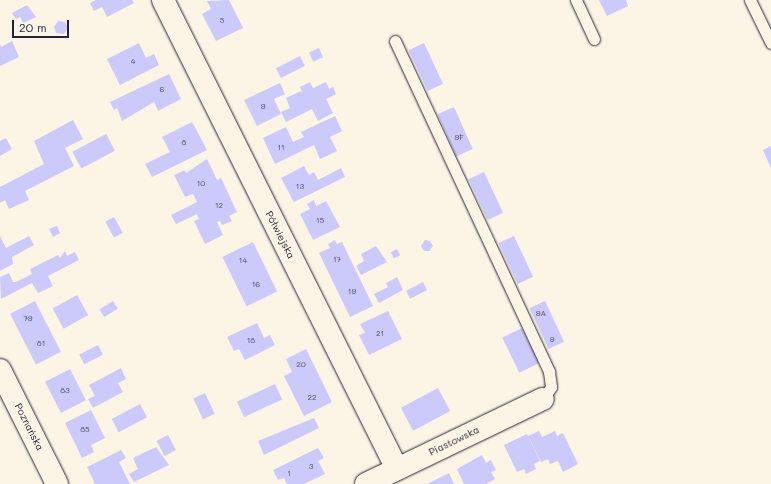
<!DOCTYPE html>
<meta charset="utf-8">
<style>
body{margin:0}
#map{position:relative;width:771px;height:484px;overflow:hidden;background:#fcf5e5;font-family:Mali,sans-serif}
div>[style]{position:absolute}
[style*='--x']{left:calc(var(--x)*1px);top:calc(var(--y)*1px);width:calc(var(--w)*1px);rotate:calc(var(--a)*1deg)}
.building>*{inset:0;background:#ccc9fb;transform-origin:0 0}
.roads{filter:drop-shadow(0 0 1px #22223b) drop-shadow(0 0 1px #22223b)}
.service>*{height:11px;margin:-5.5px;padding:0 5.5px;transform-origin:5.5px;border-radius:5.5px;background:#fcf5e5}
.minor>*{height:22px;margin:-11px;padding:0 11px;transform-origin:11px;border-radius:11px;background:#fcf5e5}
.tertiary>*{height:22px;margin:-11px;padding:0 11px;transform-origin:11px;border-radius:11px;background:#fcf5e5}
span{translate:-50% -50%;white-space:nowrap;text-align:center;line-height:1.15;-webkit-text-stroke:3.5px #fcf5e5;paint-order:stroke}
.number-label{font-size:8px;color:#4c4c6b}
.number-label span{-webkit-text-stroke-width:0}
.street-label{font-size:10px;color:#22223b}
.scale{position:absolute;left:12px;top:20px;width:57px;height:18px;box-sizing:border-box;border:2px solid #22223b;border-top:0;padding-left:5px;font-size:12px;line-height:14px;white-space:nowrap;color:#22223b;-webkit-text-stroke:3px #fcf5e5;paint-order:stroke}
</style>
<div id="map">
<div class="building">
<div style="clip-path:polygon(96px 0,132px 0,134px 3px,107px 17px,102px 7px,94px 11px,90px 3px)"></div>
<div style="clip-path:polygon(229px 0,243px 28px,216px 41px,202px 14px,211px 9px,207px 1px)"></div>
<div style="clip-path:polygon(599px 0,626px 0,628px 6px,607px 16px)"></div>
<div style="clip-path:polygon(27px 5px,36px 17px,23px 23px,20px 17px,16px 19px,12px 13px)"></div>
<div style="clip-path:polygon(58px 21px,65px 22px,68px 28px,64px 34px,56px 33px,54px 27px)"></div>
<div style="clip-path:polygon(12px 41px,19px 57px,0 66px,0 44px,1px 47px)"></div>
<div style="clip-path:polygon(139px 43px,146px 58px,154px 54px,159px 65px,120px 85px,107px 59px)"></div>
<div style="left:424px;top:43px;width:45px;height:17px;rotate:65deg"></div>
<div style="left:319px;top:48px;width:10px;height:11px;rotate:66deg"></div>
<div style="left:300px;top:56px;width:11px;height:27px;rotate:63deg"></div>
<div style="clip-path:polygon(169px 74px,181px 99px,158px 111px,154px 102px,122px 121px,117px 108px,114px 110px,110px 102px)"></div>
<div style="clip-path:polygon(310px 82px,313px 88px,326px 82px,329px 89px,333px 87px,336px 94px,326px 99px,333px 113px,318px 121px,312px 109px,286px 122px,281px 112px,290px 108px,286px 98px,301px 91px,303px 93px,300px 87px)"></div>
<div style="clip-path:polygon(280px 83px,285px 94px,274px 99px,281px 114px,257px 126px,244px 100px)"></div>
<div style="left:454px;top:107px;width:46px;height:18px;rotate:66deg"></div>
<div style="clip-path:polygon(335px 116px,342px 131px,330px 137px,337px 151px,320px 159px,314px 145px,275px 164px,263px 138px,286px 127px,293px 142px,304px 137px,301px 132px)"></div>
<div style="clip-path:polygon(73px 120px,83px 139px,65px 148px,74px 166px,25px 191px,29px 200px,9px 209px,5px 200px,0 203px,0 187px,44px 164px,34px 141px)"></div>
<div style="clip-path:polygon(192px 122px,207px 150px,152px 177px,145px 164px,170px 152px,162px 137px)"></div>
<div style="left:106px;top:134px;width:19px;height:38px;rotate:62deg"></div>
<div style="clip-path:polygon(6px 138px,12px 149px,0 156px,0 141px)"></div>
<div style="clip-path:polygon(771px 146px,771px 168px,763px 150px)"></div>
<div style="clip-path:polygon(207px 159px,217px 180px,221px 178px,237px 212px,229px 216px,232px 221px,222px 225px,220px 221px,217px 222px,223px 235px,205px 244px,194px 221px,199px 219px,197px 214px,176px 224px,171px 215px,197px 202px,193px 194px,185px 197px,174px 175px,185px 170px,186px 173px)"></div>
<div style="clip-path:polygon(304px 166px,309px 175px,314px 172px,318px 180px,341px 168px,345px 177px,294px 202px,281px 178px)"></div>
<div style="left:484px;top:172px;width:45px;height:17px;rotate:65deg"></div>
<div style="clip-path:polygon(314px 200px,316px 206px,326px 201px,340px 227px,313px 240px,300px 214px,310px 209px,307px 204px)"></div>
<div style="left:114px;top:217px;width:18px;height:10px;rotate:61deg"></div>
<div style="clip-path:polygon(57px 226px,60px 233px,53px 237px,49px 229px)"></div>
<div style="clip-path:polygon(0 236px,6px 248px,29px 236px,34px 245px,12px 257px,13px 264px,0 271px)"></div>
<div style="left:514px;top:236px;width:45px;height:17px;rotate:65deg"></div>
<div style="clip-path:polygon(335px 240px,337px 244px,342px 242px,373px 306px,350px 317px,319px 253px,330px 248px,328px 244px)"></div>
<div style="clip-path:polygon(425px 240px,430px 241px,433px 246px,429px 251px,424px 251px,421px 246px)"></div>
<div style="left:253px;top:242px;width:55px;height:34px;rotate:64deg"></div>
<div style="clip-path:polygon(376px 246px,387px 262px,361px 275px,356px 266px,364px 261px,361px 254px)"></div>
<div style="left:397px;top:249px;width:7px;height:7px;rotate:63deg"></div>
<div style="clip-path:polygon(65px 251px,67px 256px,75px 252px,79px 260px,48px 276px,53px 286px,38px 293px,32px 283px,1px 299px,0 277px,9px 273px,13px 282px,16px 282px,32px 274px,30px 269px,58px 255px,60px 258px)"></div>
<div style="clip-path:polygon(397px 277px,403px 290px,379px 303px,374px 294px,388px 287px,386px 283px)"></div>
<div style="left:423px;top:282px;width:9px;height:19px;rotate:63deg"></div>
<div style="left:77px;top:295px;width:23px;height:28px;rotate:61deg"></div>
<div style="left:35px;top:301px;width:57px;height:28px;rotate:63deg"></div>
<div style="left:113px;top:301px;width:9px;height:16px;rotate:58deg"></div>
<div style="left:545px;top:301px;width:45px;height:17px;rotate:65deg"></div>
<div style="clip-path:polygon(388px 311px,402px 339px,369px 355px,359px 335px,365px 333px,360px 324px)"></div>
<div style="clip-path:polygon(257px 323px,264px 338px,270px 335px,275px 345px,245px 360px,239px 349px,234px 351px,227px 337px)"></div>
<div style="left:522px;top:328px;width:39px;height:22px;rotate:64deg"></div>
<div style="left:98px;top:345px;width:11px;height:21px;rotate:63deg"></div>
<div style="clip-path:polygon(306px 349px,332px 402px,304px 416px,284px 376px,292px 372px,286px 359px)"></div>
<div style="clip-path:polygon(121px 368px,126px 379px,118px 383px,123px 392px,93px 408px,88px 399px,95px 396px,89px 385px)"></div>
<div style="left:70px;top:369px;width:35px;height:28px;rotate:63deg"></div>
<div style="left:275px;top:384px;width:17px;height:42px;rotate:65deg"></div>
<div style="left:438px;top:388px;width:26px;height:42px;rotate:62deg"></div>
<div style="left:205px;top:393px;width:23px;height:13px;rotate:65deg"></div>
<div style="left:140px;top:404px;width:15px;height:32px;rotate:62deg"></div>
<div style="clip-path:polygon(91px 410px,105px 438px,91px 445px,94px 452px,82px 458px,65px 423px)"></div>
<div style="clip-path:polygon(314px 418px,319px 428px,264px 455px,258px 441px)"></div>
<div style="clip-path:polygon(539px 431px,542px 437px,555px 431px,557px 436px,563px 433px,578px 464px,563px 472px,558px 461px,550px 464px,548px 459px,541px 462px,528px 436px)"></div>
<div style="clip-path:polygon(527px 434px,540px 461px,534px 464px,536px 469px,526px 474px,524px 469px,517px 472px,504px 445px)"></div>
<div style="left:168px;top:435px;width:17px;height:13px;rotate:62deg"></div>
<div style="clip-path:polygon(156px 447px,169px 465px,134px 482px,129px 474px,138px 469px,133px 458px)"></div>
<div style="clip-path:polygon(318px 448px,324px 458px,318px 461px,325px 474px,304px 484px,287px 484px,284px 478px,278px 480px,273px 470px)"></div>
<div style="clip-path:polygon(121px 450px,126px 458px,119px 462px,130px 484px,95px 484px,87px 467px)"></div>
<div style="clip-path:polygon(482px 455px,486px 463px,491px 460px,496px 470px,491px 472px,495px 479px,486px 484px,464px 484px,457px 469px)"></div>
<div style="clip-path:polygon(449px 473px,454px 484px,427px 484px)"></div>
</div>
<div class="roads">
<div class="service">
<div style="--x:576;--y:0;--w:43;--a:65.2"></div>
<div style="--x:750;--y:0;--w:48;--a:64"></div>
<div style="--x:395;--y:41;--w:365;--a:65"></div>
<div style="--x:549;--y:372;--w:15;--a:82"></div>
<div style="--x:551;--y:387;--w:14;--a:124"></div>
</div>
<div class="minor">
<div style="--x:163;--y:0;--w:524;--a:63.48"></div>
<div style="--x:366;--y:484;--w:196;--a:-25.7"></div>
</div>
<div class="tertiary">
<div style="--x:0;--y:370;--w:127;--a:63.4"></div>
</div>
</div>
<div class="number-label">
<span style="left:222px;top:21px">5</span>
<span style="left:133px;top:62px">4</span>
<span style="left:162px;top:90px">6</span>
<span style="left:263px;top:107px">9</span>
<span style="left:459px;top:138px">9F</span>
<span style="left:184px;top:143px">8</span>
<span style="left:281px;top:148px">11</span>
<span style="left:201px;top:184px">10</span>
<span style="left:300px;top:187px">13</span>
<span style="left:219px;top:206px">12</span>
<span style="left:320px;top:221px">15</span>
<span style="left:337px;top:260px">17</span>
<span style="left:243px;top:261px">14</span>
<span style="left:256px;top:285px">16</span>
<span style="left:352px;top:292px">19</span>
<span style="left:541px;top:314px">9A</span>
<span style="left:28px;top:319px">79</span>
<span style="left:380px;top:334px">21</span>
<span style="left:552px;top:340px">9</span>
<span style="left:251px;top:341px">18</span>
<span style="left:41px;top:344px">81</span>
<span style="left:301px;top:365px">20</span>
<span style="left:65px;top:391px">83</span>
<span style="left:312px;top:398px">22</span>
<span style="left:85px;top:430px">85</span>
<span style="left:311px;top:467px">3</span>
<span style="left:289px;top:474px">1</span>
</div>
<div class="street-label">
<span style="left:280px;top:235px;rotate:63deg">Półwiejska</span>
<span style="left:29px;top:427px;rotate:63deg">Poznańska</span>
<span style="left:454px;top:441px;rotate:-26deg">Piastowska</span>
</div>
<div class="scale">20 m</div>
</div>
